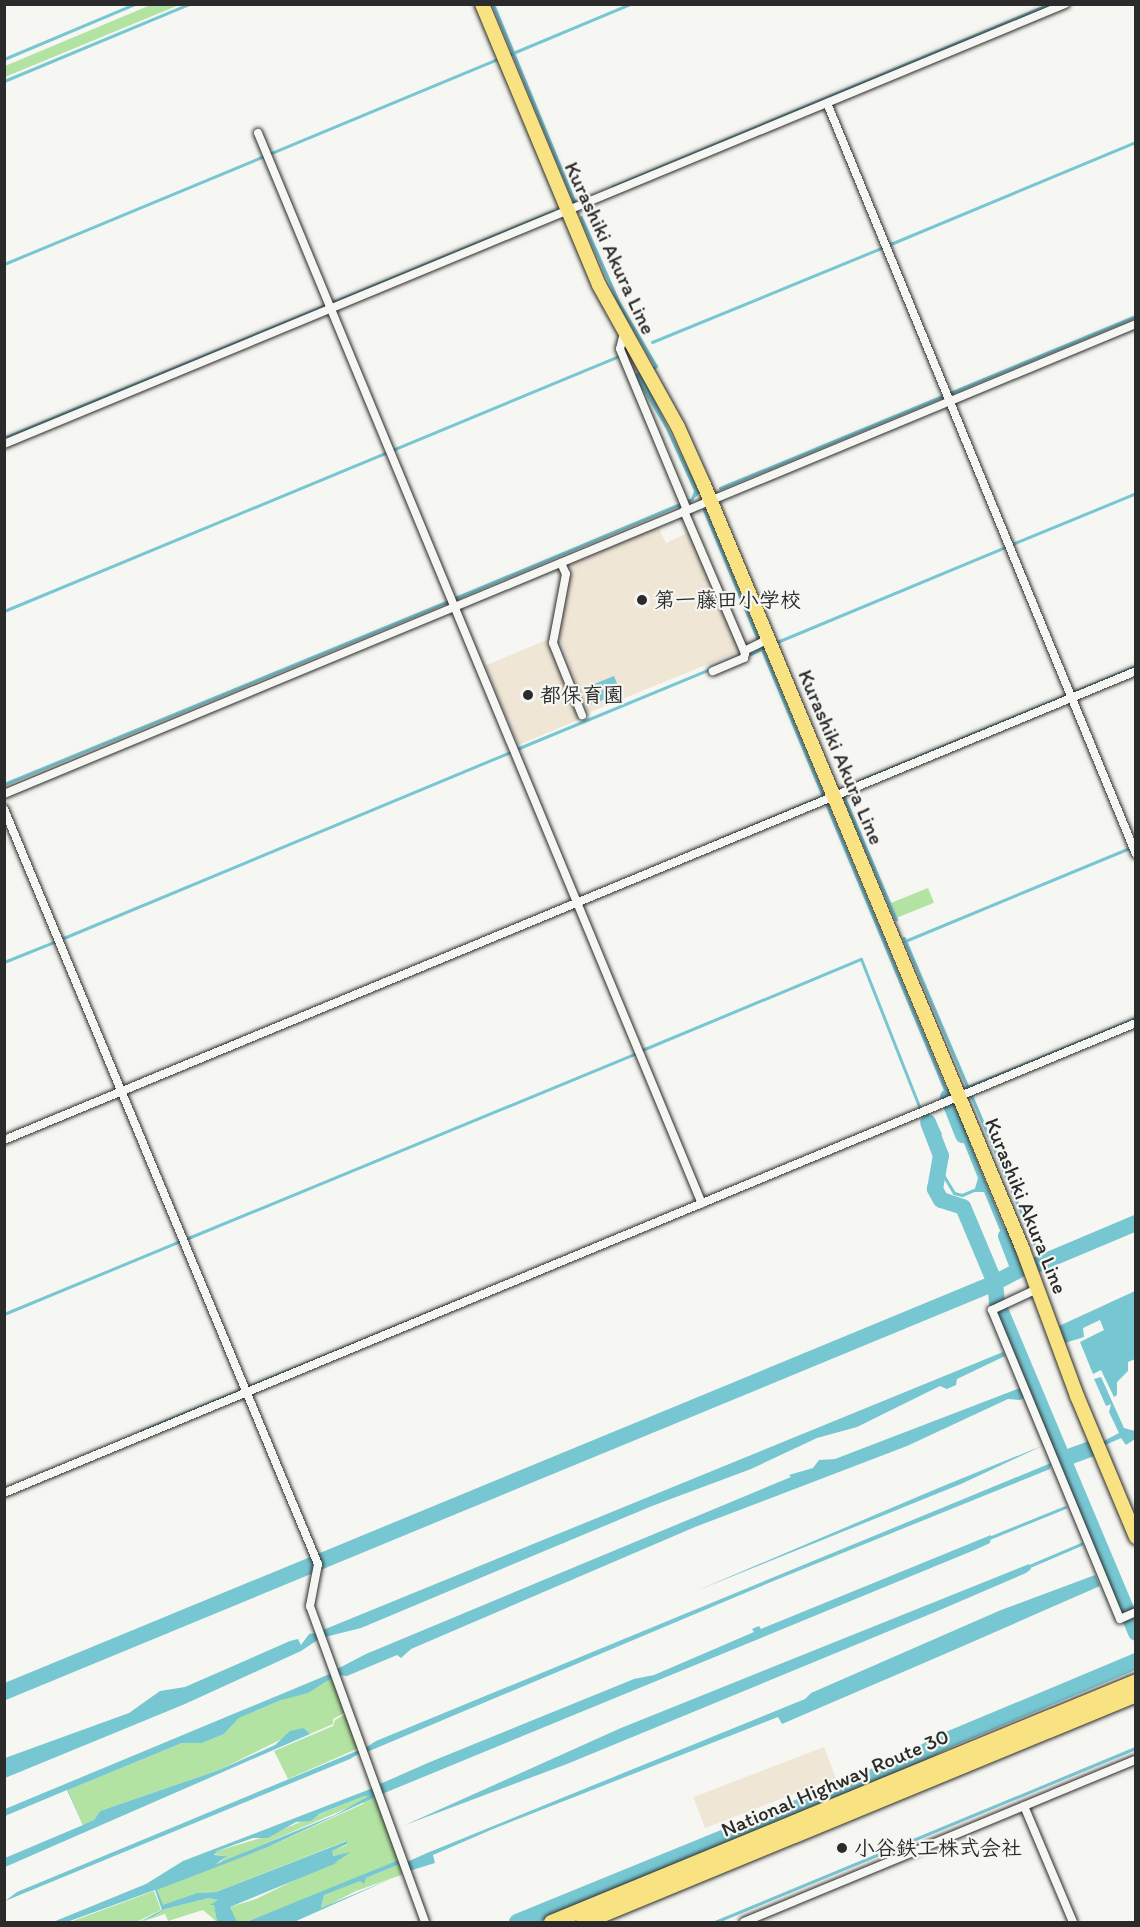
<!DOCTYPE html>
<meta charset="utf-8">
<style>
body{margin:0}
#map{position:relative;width:1140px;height:1927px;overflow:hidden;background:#f6f6f2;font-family:Itim,"Klee One",sans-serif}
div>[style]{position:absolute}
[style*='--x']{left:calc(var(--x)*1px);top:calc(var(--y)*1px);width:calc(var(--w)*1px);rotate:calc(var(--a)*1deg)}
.built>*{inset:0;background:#f0e6d6;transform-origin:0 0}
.green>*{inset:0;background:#b3e3a2;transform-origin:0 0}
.water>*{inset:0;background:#77c7d3;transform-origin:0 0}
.stream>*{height:3px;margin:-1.5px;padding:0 1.5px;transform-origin:1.5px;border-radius:1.5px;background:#77c7d3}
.river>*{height:16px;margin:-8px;padding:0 8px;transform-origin:8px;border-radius:8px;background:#77c7d3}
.roads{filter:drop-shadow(0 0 2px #2b2b2b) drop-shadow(0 0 2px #2b2b2b)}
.street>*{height:8px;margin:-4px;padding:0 4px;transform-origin:4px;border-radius:4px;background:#f6f6f2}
.primary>*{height:14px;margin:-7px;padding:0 7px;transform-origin:7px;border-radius:7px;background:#f8e281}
.highway>*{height:15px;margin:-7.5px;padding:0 7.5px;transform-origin:7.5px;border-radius:7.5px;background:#f8e281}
.dots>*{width:16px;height:16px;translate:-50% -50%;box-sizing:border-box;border:3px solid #f6f6f2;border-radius:50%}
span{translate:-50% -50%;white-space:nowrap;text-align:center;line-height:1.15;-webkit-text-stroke:4.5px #f6f6f2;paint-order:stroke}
.street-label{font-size:21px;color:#2b2b2b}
.poi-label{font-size:21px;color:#2b2b2b;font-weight:700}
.left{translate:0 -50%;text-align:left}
.frame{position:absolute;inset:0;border:6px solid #2b2b2b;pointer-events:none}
</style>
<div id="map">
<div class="built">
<div style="clip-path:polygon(658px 527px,666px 543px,690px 532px,740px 651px,588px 713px,559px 637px,572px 564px)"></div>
<div style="left:546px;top:640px;width:86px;height:66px;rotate:67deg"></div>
<div style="left:824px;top:1747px;width:33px;height:140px;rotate:69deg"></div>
</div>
<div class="green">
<div style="clip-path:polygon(153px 4px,179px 5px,5px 77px,5px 66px)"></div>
<div style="left:928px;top:888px;width:16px;height:40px;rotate:68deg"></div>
<div style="clip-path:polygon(333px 1677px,346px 1712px,333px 1719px,333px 1724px,310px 1734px,304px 1728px,219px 1770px,100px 1811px,94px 1820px,83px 1826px,68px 1790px,182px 1743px,202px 1743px,224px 1734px,239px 1718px)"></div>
<div style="clip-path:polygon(346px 1714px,359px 1748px,288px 1779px,274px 1751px,333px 1726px,335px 1720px)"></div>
<div style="clip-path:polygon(evenodd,366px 1795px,376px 1797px,399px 1860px,395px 1863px,246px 1922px,235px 1922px,230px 1907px,256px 1899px,350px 1853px,332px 1856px,331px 1851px,347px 1845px,346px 1841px,216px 1892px,197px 1893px,163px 1906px,158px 1898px,157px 1890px,217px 1866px,226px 1856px,213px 1854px,217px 1851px,264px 1837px,366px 1795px,359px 1803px,365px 1803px,268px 1847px,247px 1855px,245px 1852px,359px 1803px)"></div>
<div style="clip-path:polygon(400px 1864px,404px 1869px,401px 1875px,356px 1891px,321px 1909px,324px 1895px)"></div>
<div style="clip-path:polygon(154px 1891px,161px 1910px,136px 1922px,70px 1922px)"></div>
<div style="clip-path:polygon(209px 1898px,219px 1900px,214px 1904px,217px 1922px,203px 1910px,168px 1921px,165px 1914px,141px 1922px,165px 1909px)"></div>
</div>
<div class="water">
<div style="clip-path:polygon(640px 371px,700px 493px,690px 502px,694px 491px,666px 429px,634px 375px)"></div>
<div style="left:614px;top:676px;width:18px;height:32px;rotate:68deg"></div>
<div style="clip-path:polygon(927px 1114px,934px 1118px,942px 1134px,935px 1144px,924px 1116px)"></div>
<div style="clip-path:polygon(953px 1116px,958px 1116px,966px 1134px,1016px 1257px,1011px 1257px,984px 1192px,974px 1192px,978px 1178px)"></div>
<div style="clip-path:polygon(1135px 1291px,1135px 1359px,1128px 1362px,1128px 1371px,1117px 1382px,1117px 1395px,1114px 1397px,1101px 1370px,1093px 1374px,1080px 1342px,1104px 1330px,1100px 1320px,1083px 1328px,1084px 1337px,1065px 1343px,1059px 1326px)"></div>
<div style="clip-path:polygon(1003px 1352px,1005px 1356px,957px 1379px,956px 1385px,947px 1389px,940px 1386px,857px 1427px,817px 1438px,751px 1469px,652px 1506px,361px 1628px,325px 1637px,323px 1630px)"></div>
<div style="clip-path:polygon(1101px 1377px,1124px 1428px,1135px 1431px,1135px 1439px,1126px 1445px,1121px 1438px,1103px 1446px,1102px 1442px,1119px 1433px,1109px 1412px,1111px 1404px,1106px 1406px,1094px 1379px)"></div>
<div style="clip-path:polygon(1020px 1388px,1024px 1398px,1020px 1400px,1008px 1399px,907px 1446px,695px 1527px,411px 1649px,401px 1658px,397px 1655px,347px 1676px,339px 1675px,337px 1669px,366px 1654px,791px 1477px,789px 1475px,813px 1468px,819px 1460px,835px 1459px)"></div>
<div style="clip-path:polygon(1044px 1445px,961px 1484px,696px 1591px,936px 1489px)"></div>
<div style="clip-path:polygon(1051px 1463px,1050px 1469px,771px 1582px,367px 1752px,365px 1748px,376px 1741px)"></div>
<div style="clip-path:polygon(991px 1535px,990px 1543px,977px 1549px,382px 1794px,380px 1784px,430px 1762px,634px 1679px,654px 1675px,754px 1632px,752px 1629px,759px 1626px,761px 1629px)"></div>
<div style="clip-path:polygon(1029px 1564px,1031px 1569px,1026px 1573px,940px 1610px,567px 1764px,405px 1825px,621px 1728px)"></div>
<div style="clip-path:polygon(1095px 1575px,1100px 1586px,954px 1650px,782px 1724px,778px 1717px,493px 1829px,433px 1855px,435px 1863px,409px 1871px,407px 1862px,427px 1853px,805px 1699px,811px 1693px,1001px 1610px)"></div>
<div style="clip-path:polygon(316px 1633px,319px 1639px,301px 1651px,185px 1704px,5px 1778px,5px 1758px,129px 1713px,160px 1691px,185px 1687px,290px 1641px,298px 1639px,301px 1645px,309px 1634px)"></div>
<div style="clip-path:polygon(evenodd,332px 1673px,346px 1712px,333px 1719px,333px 1724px,5px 1867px,5px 1858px,83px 1825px,67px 1790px,5px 1816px,5px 1809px,332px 1673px,333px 1677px,346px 1712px,333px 1719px,333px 1724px,310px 1734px,304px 1728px,290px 1731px,275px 1745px,219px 1770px,100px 1811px,94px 1820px,83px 1825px,68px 1790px,182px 1743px,202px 1743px,224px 1734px,239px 1718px,281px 1700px,308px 1693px,333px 1677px)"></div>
<div style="clip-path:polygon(359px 1750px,360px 1753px,350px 1759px,5px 1901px,17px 1892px)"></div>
<div style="clip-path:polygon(evenodd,373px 1788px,404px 1873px,294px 1922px,246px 1922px,399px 1860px,375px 1797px,268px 1847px,157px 1890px,163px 1905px,197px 1893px,216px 1892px,347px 1841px,347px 1844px,332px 1851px,333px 1856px,351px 1852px,334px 1863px,339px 1862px,230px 1907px,237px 1922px,217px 1922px,214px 1905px,210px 1905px,218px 1900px,209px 1898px,165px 1909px,154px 1916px,139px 1922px,162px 1910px,155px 1890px,67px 1922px,53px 1922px,146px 1884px,183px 1861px,373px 1788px,364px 1796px,369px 1796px,335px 1815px,216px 1864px,227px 1856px,214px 1855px,217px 1851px,253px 1838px,268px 1838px,296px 1822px,311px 1821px,319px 1814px,364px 1796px,373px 1788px,400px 1864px,404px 1873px,400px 1875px,321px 1908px,324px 1895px,360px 1881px,364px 1884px,366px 1878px,400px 1864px)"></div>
</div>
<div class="stream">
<div style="--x:493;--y:4;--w:217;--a:67.6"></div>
<div style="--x:508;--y:55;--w:132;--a:-22.7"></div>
<div style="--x:4;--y:59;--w:142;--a:-22.8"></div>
<div style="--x:4;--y:81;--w:200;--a:-22.6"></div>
<div style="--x:612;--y:187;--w:475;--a:-22.7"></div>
<div style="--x:581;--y:217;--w:94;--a:66.2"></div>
<div style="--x:619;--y:303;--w:73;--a:59.6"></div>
<div style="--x:656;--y:366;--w:5;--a:143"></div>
<div style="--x:888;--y:245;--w:269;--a:-22.6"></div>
<div style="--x:4;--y:264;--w:532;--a:-22.56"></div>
<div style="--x:652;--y:342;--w:248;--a:-22.3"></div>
<div style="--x:4;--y:438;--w:594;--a:-22.46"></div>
<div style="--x:720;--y:488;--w:450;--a:-22.5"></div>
<div style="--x:704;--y:510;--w:636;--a:67.43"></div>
<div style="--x:1010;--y:545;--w:136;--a:-22.4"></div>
<div style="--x:455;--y:598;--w:257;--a:-22.7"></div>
<div style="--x:4;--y:611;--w:666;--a:-22.52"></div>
<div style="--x:777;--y:642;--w:247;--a:-22.6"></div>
<div style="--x:751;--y:654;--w:13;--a:-27"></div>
<div style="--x:519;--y:748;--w:209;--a:-22.5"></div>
<div style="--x:4;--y:784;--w:480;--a:-22.4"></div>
<div style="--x:849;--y:785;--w:311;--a:-22.5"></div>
<div style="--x:844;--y:797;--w:133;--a:66.9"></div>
<div style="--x:716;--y:841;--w:118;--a:-22.9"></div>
<div style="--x:904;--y:938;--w:352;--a:66.9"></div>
<div style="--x:61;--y:939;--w:489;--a:-22.6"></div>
<div style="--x:905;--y:941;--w:243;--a:-22.5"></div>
<div style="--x:4;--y:962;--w:56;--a:-22"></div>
<div style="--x:642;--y:1050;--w:237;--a:-22.6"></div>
<div style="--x:861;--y:959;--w:161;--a:68.5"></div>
<div style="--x:209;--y:1051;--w:30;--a:-24"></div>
<div style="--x:968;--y:1087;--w:182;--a:-22.3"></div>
<div style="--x:939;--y:1168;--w:29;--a:59"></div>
<div style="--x:954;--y:1193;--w:8;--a:14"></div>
<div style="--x:962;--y:1195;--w:15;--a:-23"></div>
<div style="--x:188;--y:1238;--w:485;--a:-22.4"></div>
<div style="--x:4;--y:1314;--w:191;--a:-22.5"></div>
<div style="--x:1014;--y:1351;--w:4;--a:-34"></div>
<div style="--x:1029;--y:1386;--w:3;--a:-18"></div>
<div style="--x:141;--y:1431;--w:354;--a:-22.4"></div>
<div style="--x:1053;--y:1442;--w:2;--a:-27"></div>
<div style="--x:1061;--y:1462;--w:2;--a:-27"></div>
<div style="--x:1078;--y:1502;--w:2;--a:-27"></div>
<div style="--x:989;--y:1538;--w:82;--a:-22.2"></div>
<div style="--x:1092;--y:1539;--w:4;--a:-14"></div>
<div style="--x:1027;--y:1567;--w:59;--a:-23.1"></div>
<div style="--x:1108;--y:1576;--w:3;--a:-18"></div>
<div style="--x:715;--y:1922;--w:456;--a:-22.5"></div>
</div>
<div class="river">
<div style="--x:948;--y:1097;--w:41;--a:68.5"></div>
<div style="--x:1006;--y:1236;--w:36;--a:69"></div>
<div style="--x:1019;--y:1270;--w:27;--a:152"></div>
<div style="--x:995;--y:1283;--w:19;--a:84"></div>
<div style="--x:997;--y:1302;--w:359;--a:67.2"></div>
<div style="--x:1036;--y:1265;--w:108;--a:-22.8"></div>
<div style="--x:1063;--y:1459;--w:29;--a:-20"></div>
<div style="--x:4;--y:1692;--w:1072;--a:-22.43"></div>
<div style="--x:995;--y:1283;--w:82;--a:-112.8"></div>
<div style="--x:963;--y:1207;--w:23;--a:-162"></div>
<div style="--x:941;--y:1200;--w:13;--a:-119"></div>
<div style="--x:935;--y:1189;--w:34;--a:-80"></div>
<div style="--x:941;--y:1156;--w:36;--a:-111"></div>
<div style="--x:517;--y:1922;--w:407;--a:-22.2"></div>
<div style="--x:894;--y:1768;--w:58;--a:-27.9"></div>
<div style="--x:945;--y:1741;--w:207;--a:-22.7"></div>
</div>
<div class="roads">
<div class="street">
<div style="--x:827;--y:103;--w:812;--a:67.64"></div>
<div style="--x:258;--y:133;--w:1159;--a:67.48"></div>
<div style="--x:624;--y:333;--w:16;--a:104"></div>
<div style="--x:620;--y:349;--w:174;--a:67.4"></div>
<div style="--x:4;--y:444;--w:1149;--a:-22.52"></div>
<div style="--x:684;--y:511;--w:155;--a:66.8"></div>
<div style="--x:745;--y:653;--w:5;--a:101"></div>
<div style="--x:744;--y:658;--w:34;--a:157"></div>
<div style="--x:561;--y:563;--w:12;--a:66"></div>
<div style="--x:566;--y:574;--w:70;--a:100.7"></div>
<div style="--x:553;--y:643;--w:78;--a:68.1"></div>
<div style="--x:744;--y:651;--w:28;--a:-26"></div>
<div style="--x:4;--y:794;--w:1226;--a:-22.55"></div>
<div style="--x:4;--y:809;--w:818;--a:67.42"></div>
<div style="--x:318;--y:1564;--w:43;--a:100.8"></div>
<div style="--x:310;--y:1606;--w:336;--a:70"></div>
<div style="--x:4;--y:1140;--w:1225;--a:-22.5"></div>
<div style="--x:1037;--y:1289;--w:50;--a:155"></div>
<div style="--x:992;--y:1310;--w:334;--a:67.5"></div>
<div style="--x:1120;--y:1619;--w:17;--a:-24"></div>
<div style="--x:4;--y:1493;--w:1226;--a:-22.55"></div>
<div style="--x:1024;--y:1806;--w:126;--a:67.1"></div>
<div style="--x:744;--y:1922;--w:424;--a:-22.5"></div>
</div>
<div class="primary">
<div style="--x:482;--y:4;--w:304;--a:67.4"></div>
<div style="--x:599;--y:285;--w:162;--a:60.9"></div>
<div style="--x:678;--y:427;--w:64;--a:65.9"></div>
<div style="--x:704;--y:485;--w:829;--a:67.36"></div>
<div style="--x:1023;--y:1250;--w:156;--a:69.7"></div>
<div style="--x:1077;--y:1396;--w:153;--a:67.3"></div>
</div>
<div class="highway">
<div style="--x:551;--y:1922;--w:633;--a:-22.39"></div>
<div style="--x:583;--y:1922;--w:598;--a:-22.41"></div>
</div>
</div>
<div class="dots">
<div style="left:642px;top:600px;background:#2b2b2b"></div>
<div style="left:528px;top:695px;background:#2b2b2b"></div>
<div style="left:842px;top:1848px;background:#2b2b2b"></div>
</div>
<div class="street-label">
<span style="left:610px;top:248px;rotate:65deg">Kurashiki Akura Line</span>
<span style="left:841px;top:757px;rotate:67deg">Kurashiki Akura Line</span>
<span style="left:1026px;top:1206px;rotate:68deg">Kurashiki Akura Line</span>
<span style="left:835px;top:1783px;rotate:-23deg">National Highway Route 30</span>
</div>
<div class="poi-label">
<span class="left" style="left:654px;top:600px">第一藤田小学校</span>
<span class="left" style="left:540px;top:695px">都保育園</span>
<span class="left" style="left:854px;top:1848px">小谷鉄工株式会社</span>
</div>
<div class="frame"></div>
</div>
